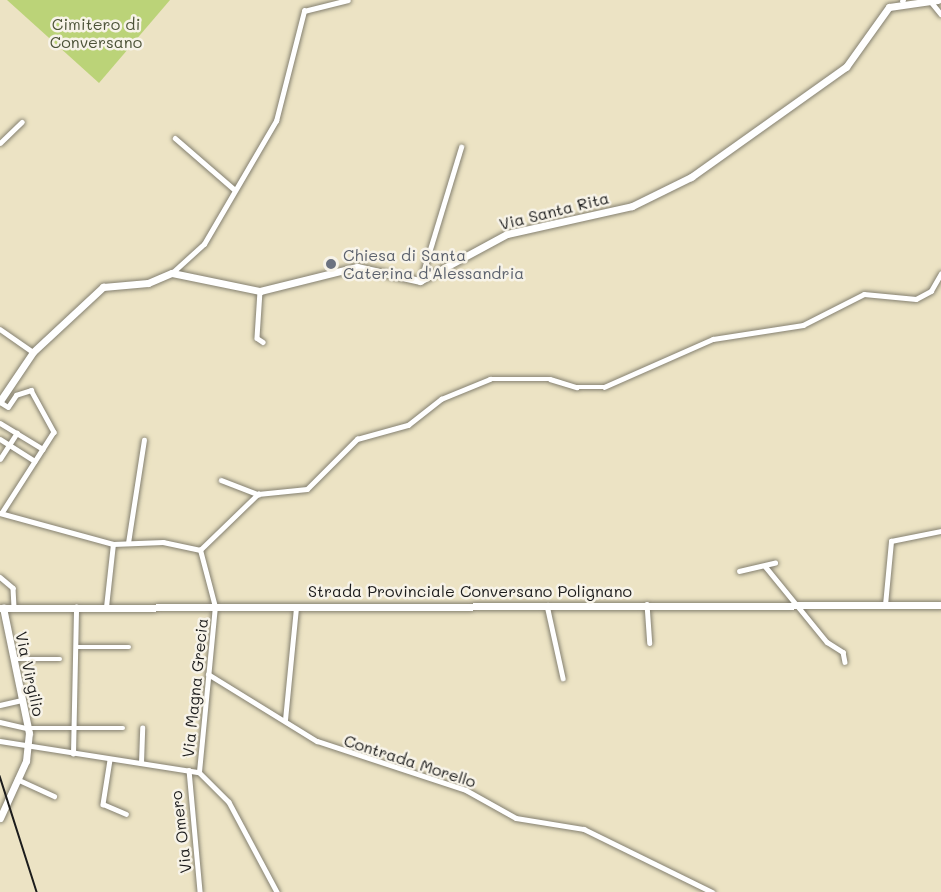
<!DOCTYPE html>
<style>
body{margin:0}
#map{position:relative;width:941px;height:892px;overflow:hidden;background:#ece3c4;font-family:Mali,sans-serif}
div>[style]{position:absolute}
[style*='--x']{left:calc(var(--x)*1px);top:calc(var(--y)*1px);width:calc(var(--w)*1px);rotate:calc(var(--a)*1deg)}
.green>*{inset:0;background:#bbd378}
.roads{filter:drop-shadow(0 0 2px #848070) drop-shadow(0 0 2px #848070)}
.street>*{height:4.5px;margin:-2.25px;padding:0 2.25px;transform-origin:2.25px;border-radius:2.25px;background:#fff}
.secondary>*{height:7px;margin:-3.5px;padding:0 3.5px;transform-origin:3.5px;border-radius:3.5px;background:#fff}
.rail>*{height:1.5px;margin:-0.75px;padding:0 0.75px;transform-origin:0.75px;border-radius:0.75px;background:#1c1c1c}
.dots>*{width:16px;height:16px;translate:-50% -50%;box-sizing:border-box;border:3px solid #f7f3e8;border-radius:50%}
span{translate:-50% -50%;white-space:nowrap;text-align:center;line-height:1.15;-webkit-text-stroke:5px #f7f3e8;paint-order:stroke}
.park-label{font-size:16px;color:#4c5338}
.street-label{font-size:16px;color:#1c1c1c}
.worship-label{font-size:16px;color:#5b616d}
.left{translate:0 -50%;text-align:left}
</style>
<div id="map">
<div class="green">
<div style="clip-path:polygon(7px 0,170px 0,99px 83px)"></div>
</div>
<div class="roads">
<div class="street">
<div style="--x:902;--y:1;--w:1;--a:-45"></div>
<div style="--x:932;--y:3;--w:14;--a:51"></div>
<div style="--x:175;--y:138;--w:79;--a:40.9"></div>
<div style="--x:0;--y:143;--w:30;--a:-44"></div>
<div style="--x:172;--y:273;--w:43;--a:-42.2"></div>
<div style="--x:204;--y:244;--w:143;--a:-59.7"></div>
<div style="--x:276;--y:121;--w:114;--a:-75.7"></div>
<div style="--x:304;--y:11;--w:45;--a:-14"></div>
<div style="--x:421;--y:279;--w:138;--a:-73.1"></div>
<div style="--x:260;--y:291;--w:47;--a:93.7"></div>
<div style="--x:257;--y:338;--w:7;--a:34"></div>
<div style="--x:0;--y:329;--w:40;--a:34.9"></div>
<div style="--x:0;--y:402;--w:9;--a:32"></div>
<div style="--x:8;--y:407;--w:14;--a:-56"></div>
<div style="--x:16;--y:395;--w:16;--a:-18"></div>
<div style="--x:31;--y:390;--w:48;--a:61.3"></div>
<div style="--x:54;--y:432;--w:96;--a:122.7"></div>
<div style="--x:0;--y:423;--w:50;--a:31.2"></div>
<div style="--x:0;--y:439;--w:41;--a:32.2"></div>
<div style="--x:0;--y:459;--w:31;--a:-57"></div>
<div style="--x:221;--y:480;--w:40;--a:21"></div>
<div style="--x:0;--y:513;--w:117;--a:15.3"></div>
<div style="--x:113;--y:544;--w:50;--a:-2.3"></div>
<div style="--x:163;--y:542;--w:38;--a:12"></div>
<div style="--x:128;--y:543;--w:104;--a:-81.2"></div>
<div style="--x:765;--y:566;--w:98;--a:50.8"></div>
<div style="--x:827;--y:642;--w:19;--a:32"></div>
<div style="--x:843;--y:652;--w:10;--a:79"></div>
<div style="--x:739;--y:571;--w:37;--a:-13"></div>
<div style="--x:0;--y:577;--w:17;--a:40"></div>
<div style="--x:13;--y:588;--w:19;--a:87"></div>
<div style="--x:647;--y:604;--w:39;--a:86"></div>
<div style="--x:547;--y:605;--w:75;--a:77.6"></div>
<div style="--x:885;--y:605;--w:64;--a:-84.6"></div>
<div style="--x:891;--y:541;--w:51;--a:-11.3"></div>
<div style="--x:106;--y:607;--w:63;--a:-83.7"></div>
<div style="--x:76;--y:647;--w:53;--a:0"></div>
<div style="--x:14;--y:659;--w:46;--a:0"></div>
<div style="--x:208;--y:674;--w:128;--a:31.6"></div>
<div style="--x:317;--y:741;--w:157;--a:18.2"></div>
<div style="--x:466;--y:790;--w:57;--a:29.2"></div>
<div style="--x:516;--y:818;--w:69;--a:9.2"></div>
<div style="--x:584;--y:829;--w:143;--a:26.2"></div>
<div style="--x:0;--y:705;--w:23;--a:-13"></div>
<div style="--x:285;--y:720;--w:114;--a:-84.4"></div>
<div style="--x:0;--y:722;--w:28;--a:13"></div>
<div style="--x:27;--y:728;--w:96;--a:0"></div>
<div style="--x:0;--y:741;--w:201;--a:8.9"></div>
<div style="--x:73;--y:754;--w:147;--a:-88.8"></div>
<div style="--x:110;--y:760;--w:45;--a:99"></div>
<div style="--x:103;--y:804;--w:25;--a:23"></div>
<div style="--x:141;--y:763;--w:35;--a:-88"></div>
<div style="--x:189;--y:770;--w:122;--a:84.8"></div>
<div style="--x:199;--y:772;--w:166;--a:-84.5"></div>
<div style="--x:215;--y:607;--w:59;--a:-104.7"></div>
<div style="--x:200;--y:550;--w:81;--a:-44"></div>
<div style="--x:258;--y:494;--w:49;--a:-5.8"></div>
<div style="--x:307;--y:489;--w:71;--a:-45"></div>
<div style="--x:357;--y:439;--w:53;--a:-15.4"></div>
<div style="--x:408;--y:425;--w:42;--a:-38.2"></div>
<div style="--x:441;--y:399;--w:53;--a:-22.2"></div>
<div style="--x:490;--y:379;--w:60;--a:0"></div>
<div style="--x:550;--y:379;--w:28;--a:17"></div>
<div style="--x:577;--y:387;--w:27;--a:0"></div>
<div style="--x:604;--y:387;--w:119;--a:-23.8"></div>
<div style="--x:713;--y:339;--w:91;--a:-8.8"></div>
<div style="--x:803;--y:325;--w:68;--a:-26.9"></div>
<div style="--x:864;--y:294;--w:52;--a:5.5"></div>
<div style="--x:916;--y:299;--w:17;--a:-28"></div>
<div style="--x:931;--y:291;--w:20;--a:-60"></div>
<div style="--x:199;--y:772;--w:42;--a:45"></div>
<div style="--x:229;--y:802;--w:102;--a:61.9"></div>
<div style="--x:17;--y:779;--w:41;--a:24.7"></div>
</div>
<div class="secondary">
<div style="--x:0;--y:401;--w:59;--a:-56"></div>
<div style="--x:33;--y:352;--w:96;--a:-42.9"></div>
<div style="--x:103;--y:287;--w:45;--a:-5.1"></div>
<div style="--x:148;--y:283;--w:26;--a:-23"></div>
<div style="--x:172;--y:273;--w:90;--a:11.6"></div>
<div style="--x:260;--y:291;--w:100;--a:-13.9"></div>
<div style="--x:357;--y:267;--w:65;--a:12.5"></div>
<div style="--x:420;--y:281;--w:99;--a:-28.4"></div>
<div style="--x:507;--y:234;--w:128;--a:-12.6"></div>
<div style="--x:632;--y:206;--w:66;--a:-26.2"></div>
<div style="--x:691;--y:177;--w:190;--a:-35.4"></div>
<div style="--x:846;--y:67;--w:74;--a:-54.4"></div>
<div style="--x:889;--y:7;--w:49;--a:-8.1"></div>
<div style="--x:0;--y:608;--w:941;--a:-0.18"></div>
<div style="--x:0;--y:818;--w:63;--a:-65.5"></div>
<div style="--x:26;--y:761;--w:28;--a:-84"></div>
<div style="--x:29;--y:733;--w:128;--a:-101.7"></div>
</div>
</div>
<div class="rail">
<div style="--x:0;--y:776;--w:122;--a:72.3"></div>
</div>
<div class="dots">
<div style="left:331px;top:264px;background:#6b7280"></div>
</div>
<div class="park-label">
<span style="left:96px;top:33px">Cimitero di<br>Conversano</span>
</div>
<div class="street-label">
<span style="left:554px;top:211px;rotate:-14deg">Via Santa Rita</span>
<span style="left:470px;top:591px">Strada Provinciale Conversano Polignano</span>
<span style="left:30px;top:674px;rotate:78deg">Via Virgilio</span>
<span style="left:195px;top:688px;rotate:-84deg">Via Magna Grecia</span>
<span style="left:410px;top:761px;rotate:18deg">Contrada Morello</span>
<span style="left:181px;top:832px;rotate:-97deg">Via Omero</span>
</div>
<div class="worship-label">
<span class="left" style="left:343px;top:264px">Chiesa di Santa<br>Caterina d'Alessandria</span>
</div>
</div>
